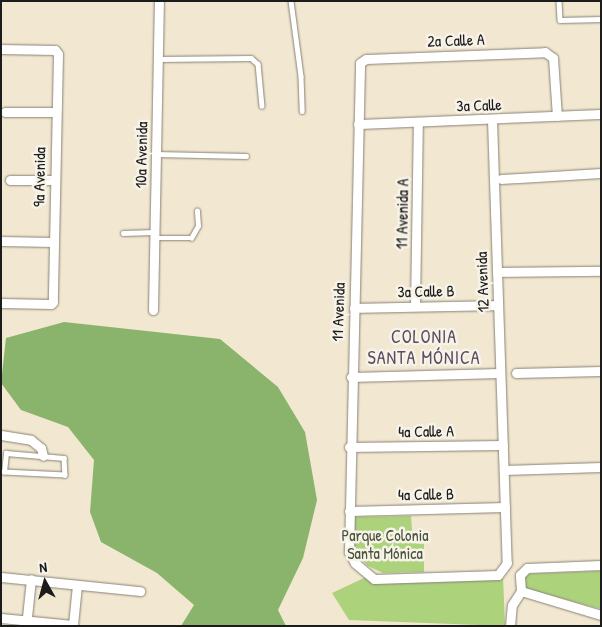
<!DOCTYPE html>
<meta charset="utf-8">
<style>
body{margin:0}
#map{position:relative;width:602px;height:627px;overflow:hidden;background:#f2e7d0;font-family:"Patrick Hand",sans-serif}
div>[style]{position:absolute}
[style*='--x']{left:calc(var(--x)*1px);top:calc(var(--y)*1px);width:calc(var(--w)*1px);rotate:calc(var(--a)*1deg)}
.green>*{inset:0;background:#add27c}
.forest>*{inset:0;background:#8ab46c}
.roads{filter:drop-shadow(0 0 1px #878276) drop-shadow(0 0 1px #878276)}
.lane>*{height:4.5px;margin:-2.25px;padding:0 2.25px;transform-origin:2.25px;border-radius:2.25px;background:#fff}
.street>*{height:9px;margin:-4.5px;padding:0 4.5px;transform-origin:4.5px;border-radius:4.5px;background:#fff}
span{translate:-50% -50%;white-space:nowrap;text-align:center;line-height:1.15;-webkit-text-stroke:5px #f7f3e8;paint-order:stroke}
.street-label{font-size:16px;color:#1c1c1c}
.park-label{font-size:16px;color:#485339}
.neighbourhood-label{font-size:18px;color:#5b4c62;letter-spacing:1px}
.frame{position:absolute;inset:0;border:2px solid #1c1c1c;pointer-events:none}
.north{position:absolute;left:20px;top:557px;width:50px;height:50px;-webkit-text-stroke:4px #f7f3e8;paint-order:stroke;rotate:353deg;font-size:14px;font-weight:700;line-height:20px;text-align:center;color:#1c1c1c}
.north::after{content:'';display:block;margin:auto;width:18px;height:22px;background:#1c1c1c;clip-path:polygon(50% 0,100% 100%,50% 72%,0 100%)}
</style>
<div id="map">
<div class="green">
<div style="clip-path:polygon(411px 516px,413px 543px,424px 544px,424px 572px,383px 573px,368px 566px,359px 557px,353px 548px,353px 517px)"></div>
<div style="clip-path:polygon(601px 571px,601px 609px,523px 588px,523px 574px)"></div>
<div style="clip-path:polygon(503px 576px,505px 626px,349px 620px,332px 593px,364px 578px)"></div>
</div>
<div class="forest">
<div style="clip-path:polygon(64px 322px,220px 339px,278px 387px,305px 432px,317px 500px,303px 558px,278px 610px,286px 626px,181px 626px,194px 605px,157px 573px,101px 542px,90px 512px,94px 460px,68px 427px,21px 410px,1px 383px,6px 338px)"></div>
</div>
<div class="roads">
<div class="lane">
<div style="--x:291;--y:1;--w:76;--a:82.4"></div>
<div style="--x:301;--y:76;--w:35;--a:88"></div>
<div style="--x:559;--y:1;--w:19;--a:87"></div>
<div style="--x:560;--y:20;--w:41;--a:-1.4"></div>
<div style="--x:158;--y:59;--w:93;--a:-0.6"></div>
<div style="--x:251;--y:58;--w:9;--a:41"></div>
<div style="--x:258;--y:64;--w:42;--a:84.6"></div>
<div style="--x:156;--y:154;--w:90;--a:1.3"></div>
<div style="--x:123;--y:233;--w:31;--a:-2"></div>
<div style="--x:154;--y:238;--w:37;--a:0"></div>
<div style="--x:191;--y:238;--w:14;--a:-60"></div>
<div style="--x:198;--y:226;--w:15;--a:-94"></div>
<div style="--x:6;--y:453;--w:58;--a:4.9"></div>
<div style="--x:64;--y:458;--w:17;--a:87"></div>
<div style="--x:65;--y:475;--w:61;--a:-177.2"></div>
<div style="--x:4;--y:472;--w:19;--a:-84"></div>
</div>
<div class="street">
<div style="--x:1;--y:49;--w:54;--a:1.1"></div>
<div style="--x:55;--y:50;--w:5;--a:53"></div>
<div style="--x:58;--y:54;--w:248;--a:91.2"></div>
<div style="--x:53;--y:302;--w:3;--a:135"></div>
<div style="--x:51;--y:304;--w:50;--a:-178.9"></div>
<div style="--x:5;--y:112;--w:51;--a:0"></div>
<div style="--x:492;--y:120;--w:443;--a:88.1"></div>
<div style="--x:507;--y:563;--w:15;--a:127"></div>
<div style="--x:498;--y:575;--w:124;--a:178.2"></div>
<div style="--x:374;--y:579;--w:25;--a:-140"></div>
<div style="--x:355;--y:563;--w:13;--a:-119"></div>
<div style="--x:349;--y:552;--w:489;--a:-88.7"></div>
<div style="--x:360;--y:63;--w:7;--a:-34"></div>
<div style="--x:366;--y:59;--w:179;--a:-2.2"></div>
<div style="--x:545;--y:52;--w:10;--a:37"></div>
<div style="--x:553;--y:58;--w:58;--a:86.1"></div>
<div style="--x:358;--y:124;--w:243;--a:-2.4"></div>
<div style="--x:501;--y:179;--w:100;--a:-3.4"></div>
<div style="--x:10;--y:180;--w:44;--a:0"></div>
<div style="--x:1;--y:241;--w:52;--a:1.1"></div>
<div style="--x:497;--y:272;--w:104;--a:-0.6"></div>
<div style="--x:415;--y:306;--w:184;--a:-89.1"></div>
<div style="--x:354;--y:308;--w:144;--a:-1.2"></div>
<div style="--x:153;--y:310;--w:309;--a:-88.9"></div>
<div style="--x:516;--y:373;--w:85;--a:-1.3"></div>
<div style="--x:351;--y:377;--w:149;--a:-1.5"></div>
<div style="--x:1;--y:435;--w:30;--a:9"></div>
<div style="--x:31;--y:440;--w:13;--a:39"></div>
<div style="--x:41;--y:448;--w:8;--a:76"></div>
<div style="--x:349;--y:447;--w:154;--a:-0.7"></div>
<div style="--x:504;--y:470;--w:97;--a:-1.8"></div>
<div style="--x:349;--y:511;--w:156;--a:-1.5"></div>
<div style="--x:1;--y:577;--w:140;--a:5.8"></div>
<div style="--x:521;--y:591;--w:16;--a:-94"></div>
<div style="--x:520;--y:575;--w:10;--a:-45"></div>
<div style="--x:527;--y:568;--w:74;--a:-2.3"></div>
<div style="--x:521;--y:591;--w:84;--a:16.7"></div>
<div style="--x:1;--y:618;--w:72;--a:5.6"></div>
<div style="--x:73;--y:625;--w:40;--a:-84.3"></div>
<div style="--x:26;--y:626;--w:47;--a:-83.9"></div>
<div style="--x:510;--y:626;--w:21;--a:-85"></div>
<div style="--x:512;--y:605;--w:17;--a:-57"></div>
</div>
</div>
<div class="street-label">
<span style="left:456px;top:40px;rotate:-2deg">2a Calle A</span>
<span style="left:479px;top:105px;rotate:-2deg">3a Calle</span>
<span style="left:141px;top:155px;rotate:-89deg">10a Avenida</span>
<span style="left:39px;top:177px;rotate:-89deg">9a Avenida</span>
<span style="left:402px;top:214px;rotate:-89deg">11 Avenida A</span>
<span style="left:482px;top:282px;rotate:-92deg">12 Avenida</span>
<span style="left:426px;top:291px;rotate:-1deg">3a Calle B</span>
<span style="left:338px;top:312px;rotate:-88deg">11 Avenida</span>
<span style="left:426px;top:431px;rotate:-1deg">4a Calle A</span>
<span style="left:426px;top:494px;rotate:-1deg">4a Calle B</span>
</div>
<div class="park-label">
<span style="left:385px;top:544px">Parque Colonia<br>Santa Mónica</span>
</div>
<div class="neighbourhood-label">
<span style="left:424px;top:348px">COLONIA<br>SANTA MÓNICA</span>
</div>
<div class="frame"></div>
<div class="north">N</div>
</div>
